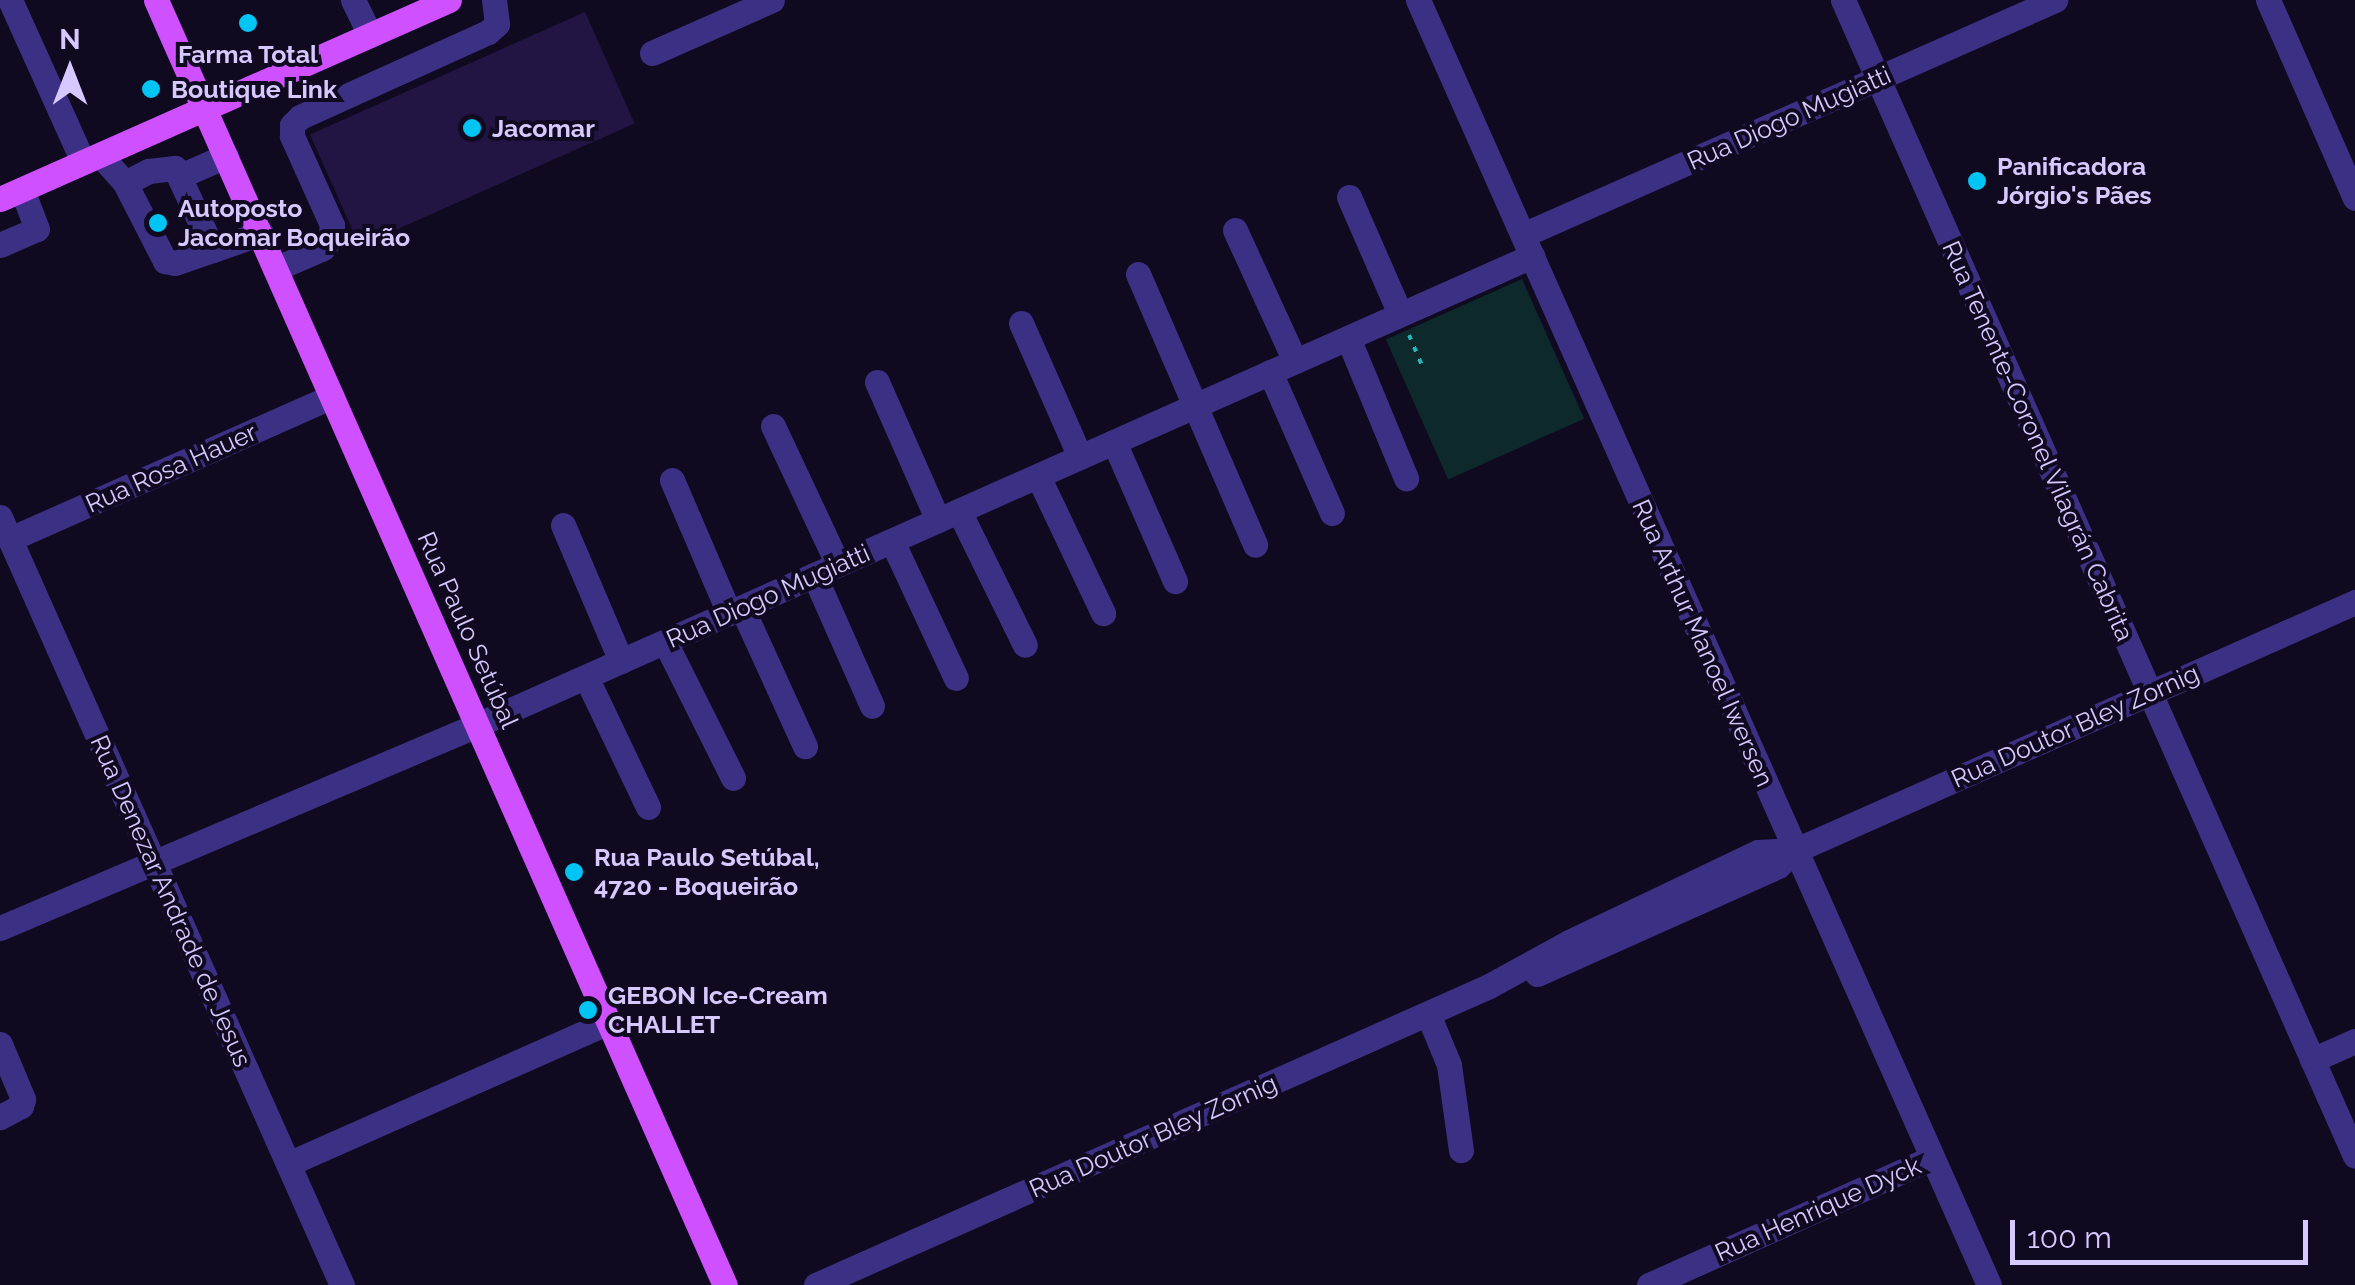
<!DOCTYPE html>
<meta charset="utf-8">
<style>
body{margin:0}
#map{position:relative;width:2355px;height:1285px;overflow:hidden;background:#100a20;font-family:Raleway,sans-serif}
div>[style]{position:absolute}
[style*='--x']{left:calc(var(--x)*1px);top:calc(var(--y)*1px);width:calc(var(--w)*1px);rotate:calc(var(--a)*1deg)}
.green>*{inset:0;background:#0d292b;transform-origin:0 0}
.building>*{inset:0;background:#221543;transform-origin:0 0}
.path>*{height:4px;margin-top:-2px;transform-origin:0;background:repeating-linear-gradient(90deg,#21b6bb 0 5px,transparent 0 13px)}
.minor>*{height:25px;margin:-12.5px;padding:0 12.5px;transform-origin:12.5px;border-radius:12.5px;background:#3c3084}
.major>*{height:25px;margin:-12.5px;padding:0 12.5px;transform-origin:12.5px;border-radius:12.5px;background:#cf50ff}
.dots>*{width:28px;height:28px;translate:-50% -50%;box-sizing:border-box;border:5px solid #100a20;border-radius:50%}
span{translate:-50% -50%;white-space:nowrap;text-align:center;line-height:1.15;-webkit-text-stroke:8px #100a20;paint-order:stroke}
.poi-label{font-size:25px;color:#d5c9ff;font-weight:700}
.left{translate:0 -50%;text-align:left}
.street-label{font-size:25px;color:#d5c9ff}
.north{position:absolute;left:20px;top:20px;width:100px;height:100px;-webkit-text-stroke:8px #100a20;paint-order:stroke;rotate:0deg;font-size:28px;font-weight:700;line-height:40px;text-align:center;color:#d5c9ff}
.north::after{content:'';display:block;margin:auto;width:35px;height:45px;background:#d5c9ff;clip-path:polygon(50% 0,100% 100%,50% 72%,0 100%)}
.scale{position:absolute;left:2010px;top:1220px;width:298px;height:45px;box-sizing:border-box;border:5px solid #d5c9ff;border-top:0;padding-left:12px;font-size:30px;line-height:35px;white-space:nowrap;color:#d5c9ff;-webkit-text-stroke:8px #100a20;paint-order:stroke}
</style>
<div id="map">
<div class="green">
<div style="left:1522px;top:279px;width:153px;height:149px;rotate:66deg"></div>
</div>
<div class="building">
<div style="left:585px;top:12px;width:122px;height:301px;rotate:66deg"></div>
</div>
<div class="path">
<div style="--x:1409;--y:335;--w:36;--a:67"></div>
</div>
<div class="minor">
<div style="--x:10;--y:0;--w:178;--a:65.7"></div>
<div style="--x:353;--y:0;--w:39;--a:64"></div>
<div style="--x:1418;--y:0;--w:1406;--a:66.04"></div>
<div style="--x:1843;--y:0;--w:1264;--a:66.11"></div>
<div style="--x:2268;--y:0;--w:216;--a:66.3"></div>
<div style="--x:652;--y:53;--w:131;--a:-23.8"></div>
<div style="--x:100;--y:155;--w:38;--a:48"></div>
<div style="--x:125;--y:183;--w:27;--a:-27"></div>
<div style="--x:149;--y:171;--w:26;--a:-7"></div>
<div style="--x:175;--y:168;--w:90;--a:65.1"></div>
<div style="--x:213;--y:250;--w:51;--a:-19.5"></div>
<div style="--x:180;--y:176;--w:50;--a:-23.5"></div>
<div style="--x:125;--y:183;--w:88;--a:62.9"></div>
<div style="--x:165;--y:261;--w:10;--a:11"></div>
<div style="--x:175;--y:263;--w:40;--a:-18.9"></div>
<div style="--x:1349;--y:197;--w:128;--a:66.4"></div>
<div style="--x:1235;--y:230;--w:144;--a:65.4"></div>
<div style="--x:1523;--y:235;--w:582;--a:-23.83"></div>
<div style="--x:0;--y:245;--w:40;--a:-23.4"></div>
<div style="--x:37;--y:229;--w:42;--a:-111"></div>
<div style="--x:275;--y:269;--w:52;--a:-23.6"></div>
<div style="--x:323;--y:248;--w:11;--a:-52"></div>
<div style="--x:330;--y:239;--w:14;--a:-82"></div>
<div style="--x:332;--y:225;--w:98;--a:-114.2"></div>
<div style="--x:292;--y:136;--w:11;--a:-90"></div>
<div style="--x:292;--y:125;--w:11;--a:-45"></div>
<div style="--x:300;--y:117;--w:206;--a:-24.3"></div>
<div style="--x:488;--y:32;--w:12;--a:-42"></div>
<div style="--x:497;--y:24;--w:24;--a:-97"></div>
<div style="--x:1138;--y:274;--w:295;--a:66.6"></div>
<div style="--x:1021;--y:323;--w:146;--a:66.2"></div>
<div style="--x:1348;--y:338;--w:152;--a:67.5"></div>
<div style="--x:1270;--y:372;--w:154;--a:66.3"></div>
<div style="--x:877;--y:382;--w:151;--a:66.2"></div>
<div style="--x:773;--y:426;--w:153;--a:64.9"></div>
<div style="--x:1114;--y:442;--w:152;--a:66.3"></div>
<div style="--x:1038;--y:476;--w:152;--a:64.6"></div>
<div style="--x:672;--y:480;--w:145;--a:66.8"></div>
<div style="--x:959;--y:511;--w:149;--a:63.8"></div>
<div style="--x:0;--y:517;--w:841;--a:66"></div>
<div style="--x:563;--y:525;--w:148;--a:66.9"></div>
<div style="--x:10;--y:539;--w:352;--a:-23.9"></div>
<div style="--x:892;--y:541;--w:151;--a:65"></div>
<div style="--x:814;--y:575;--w:143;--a:66.1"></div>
<div style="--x:742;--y:608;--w:152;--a:65.5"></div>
<div style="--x:665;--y:642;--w:152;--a:63.4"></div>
<div style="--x:586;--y:677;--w:144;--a:64.5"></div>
<div style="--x:0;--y:928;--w:518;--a:-23.05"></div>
<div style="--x:477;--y:725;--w:1155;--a:-23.97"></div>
<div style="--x:1537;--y:974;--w:264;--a:-24.1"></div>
<div style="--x:1778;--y:866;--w:24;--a:-42"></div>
<div style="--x:1796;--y:850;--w:612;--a:-23.92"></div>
<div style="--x:1428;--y:1014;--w:55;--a:67.6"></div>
<div style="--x:1449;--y:1065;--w:86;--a:82"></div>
<div style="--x:0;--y:1044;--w:60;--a:67.3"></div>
<div style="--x:23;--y:1099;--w:7;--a:106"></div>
<div style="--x:21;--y:1106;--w:24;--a:152"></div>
<div style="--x:2312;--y:1060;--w:47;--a:-23.8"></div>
<div style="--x:288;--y:1164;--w:350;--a:-23.9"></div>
<div style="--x:816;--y:1285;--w:736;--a:-23.95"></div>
<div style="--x:1489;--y:986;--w:91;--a:-28.8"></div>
<div style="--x:1569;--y:942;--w:209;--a:-25.5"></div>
<div style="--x:1758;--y:852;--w:38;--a:-3"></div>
<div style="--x:1649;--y:1285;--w:310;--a:-24.2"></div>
</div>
<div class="major">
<div style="--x:156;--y:0;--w:1405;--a:66.12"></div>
<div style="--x:0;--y:199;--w:491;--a:-23.9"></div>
</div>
<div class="dots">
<div style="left:248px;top:23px;background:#00c4f4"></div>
<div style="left:151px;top:89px;background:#00c4f4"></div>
<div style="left:472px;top:128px;background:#00c4f4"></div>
<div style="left:1977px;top:181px;background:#00c4f4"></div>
<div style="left:158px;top:223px;background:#00c4f4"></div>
<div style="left:574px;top:872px;background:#00c4f4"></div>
<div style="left:588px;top:1010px;background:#00c4f4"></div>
</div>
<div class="poi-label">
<span style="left:248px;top:54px">Farma Total</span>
<span class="left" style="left:171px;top:89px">Boutique Link</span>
<span class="left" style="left:492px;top:128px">Jacomar</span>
<span class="left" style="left:1997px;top:181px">Panificadora<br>Jórgio's Pães</span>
<span class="left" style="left:178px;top:223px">Autoposto<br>Jacomar Boqueirão</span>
<span class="left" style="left:594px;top:872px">Rua Paulo Setúbal,<br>4720 - Boqueirão</span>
<span class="left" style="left:608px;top:1010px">GEBON Ice-Cream<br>CHALLET</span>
</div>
<div class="street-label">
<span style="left:1789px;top:118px;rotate:-24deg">Rua Diogo Mugiatti</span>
<span style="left:2038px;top:441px;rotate:66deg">Rua Tenente-Coronel Vilagrán Cabrita</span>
<span style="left:171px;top:468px;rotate:-24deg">Rua Rosa Hauer</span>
<span style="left:768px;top:596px;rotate:-24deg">Rua Diogo Mugiatti</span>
<span style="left:468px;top:630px;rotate:66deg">Rua Paulo Setúbal</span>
<span style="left:1703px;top:643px;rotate:66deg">Rua Arthur Manoel Iwersen</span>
<span style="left:2075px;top:726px;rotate:-24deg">Rua Doutor Bley Zornig</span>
<span style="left:171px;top:901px;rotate:66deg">Rua Denezar Andrade de Jesus</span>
<span style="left:1153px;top:1136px;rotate:-24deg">Rua Doutor Bley Zornig</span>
<span style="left:1818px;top:1209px;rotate:-24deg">Rua Henrique Dyck</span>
</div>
<div class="north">N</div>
<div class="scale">100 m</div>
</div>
